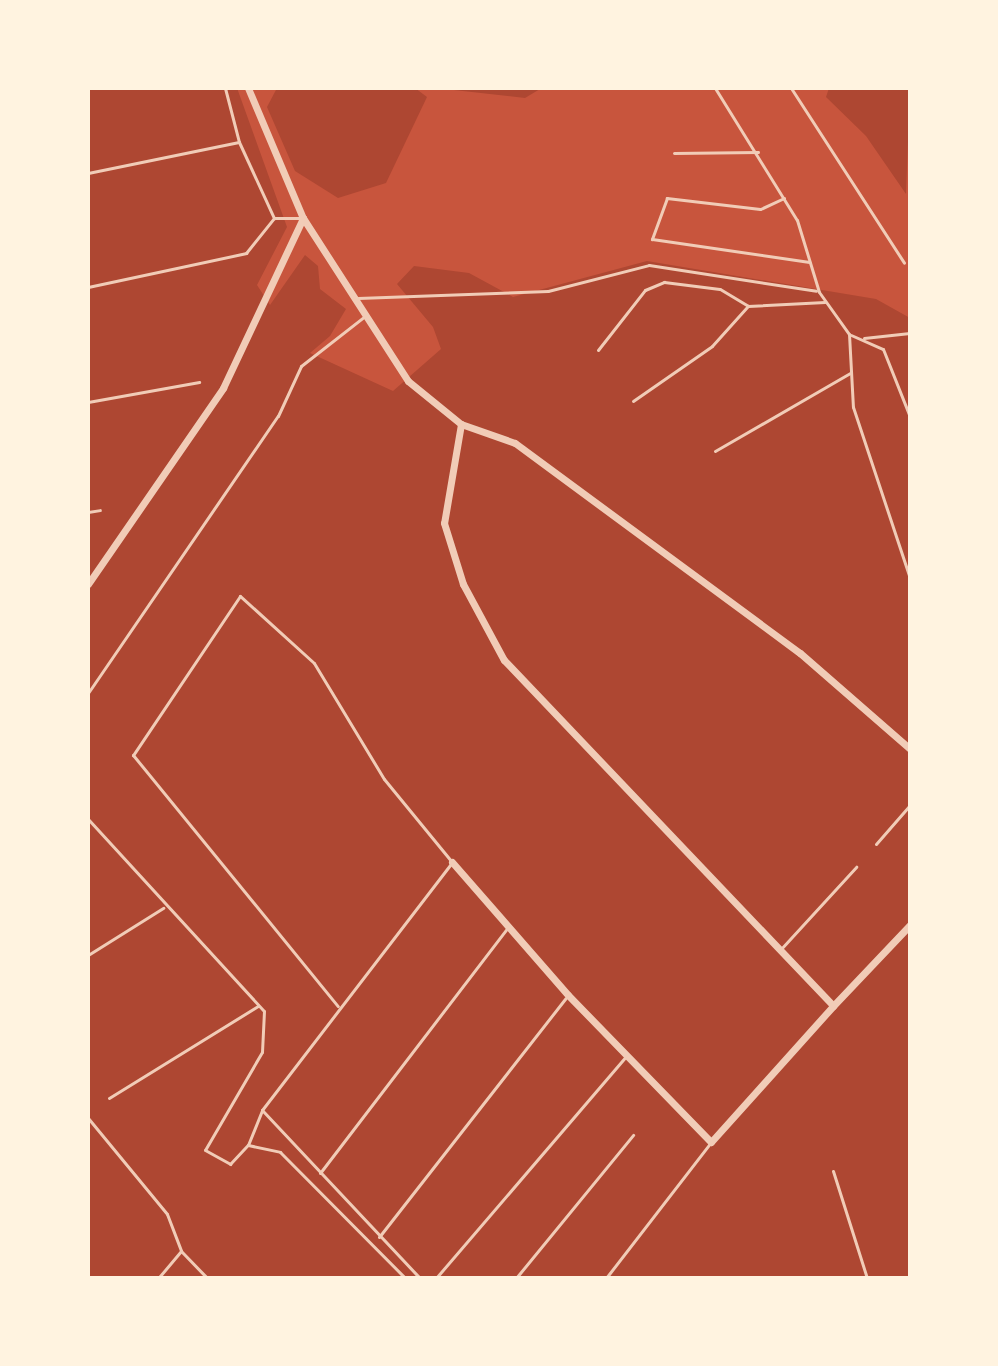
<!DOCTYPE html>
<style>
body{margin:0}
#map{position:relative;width:998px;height:1366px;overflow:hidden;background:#c8553d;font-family:Overpass,sans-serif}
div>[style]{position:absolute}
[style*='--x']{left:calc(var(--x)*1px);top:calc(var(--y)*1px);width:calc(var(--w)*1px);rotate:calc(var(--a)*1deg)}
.green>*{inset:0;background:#ae4732}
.service>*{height:3px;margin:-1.5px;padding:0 1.5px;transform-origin:1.5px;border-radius:1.5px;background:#f1ccb7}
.minor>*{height:7px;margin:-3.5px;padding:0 3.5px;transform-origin:3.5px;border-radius:3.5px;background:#f1ccb7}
span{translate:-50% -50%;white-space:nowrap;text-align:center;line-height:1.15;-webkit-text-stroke:7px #fff3e0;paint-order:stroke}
.frame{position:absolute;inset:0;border:90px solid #fff3e0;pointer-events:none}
</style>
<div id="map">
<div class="green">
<div style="clip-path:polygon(88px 88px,237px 88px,287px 227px,257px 285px,270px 305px,305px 255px,318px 266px,320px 289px,346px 309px,330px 336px,310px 353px,393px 391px,441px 349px,433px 327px,397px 284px,414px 266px,469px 273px,513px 297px,647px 261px,876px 299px,910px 318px,910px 1278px,88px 1278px)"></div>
<div style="clip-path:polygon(277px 88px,415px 88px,427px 97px,386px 183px,338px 198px,295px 171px,267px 107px)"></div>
<div style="clip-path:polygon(436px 88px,534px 88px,540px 89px,525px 98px)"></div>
<div style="clip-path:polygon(829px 88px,910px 88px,906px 194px,866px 136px,826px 97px)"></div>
</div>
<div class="service">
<div style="--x:225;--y:88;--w:56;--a:75.5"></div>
<div style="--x:239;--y:142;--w:84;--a:65.3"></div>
<div style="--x:274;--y:218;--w:28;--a:0"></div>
<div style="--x:715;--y:88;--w:155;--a:58.2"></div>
<div style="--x:797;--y:220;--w:75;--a:73"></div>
<div style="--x:819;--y:292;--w:52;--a:54.5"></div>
<div style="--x:849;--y:334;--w:73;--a:86.9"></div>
<div style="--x:853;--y:407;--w:180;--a:71.6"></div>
<div style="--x:791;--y:88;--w:208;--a:57.1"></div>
<div style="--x:674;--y:153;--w:84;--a:-0.7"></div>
<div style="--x:88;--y:173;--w:154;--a:-11.6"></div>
<div style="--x:784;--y:198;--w:26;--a:155"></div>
<div style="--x:760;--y:209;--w:94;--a:-173.3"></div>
<div style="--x:667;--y:198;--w:44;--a:110.1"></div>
<div style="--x:652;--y:239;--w:159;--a:8.3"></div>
<div style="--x:88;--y:287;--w:162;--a:-12.1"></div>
<div style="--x:246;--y:253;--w:45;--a:-51.3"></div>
<div style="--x:358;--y:298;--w:190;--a:-2.1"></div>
<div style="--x:548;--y:291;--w:104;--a:-14.4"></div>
<div style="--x:649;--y:265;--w:169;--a:8.8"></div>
<div style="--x:851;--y:335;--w:35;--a:24"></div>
<div style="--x:883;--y:349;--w:73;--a:68.3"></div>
<div style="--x:864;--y:338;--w:46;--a:-6.2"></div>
<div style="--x:598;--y:350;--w:76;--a:-51.9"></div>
<div style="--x:645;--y:290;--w:21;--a:-23"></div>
<div style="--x:664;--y:282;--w:56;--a:7.1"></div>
<div style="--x:720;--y:289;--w:33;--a:31"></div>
<div style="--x:633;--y:401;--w:96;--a:-34.8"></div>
<div style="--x:712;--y:346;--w:54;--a:-48"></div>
<div style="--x:748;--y:306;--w:77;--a:-3"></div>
<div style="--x:88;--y:402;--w:113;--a:-10.2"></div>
<div style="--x:715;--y:451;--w:156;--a:-30"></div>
<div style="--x:88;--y:512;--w:12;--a:-9"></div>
<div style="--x:88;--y:693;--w:336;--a:-55.6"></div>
<div style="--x:278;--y:416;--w:55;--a:-65.3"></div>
<div style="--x:301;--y:366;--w:81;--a:-38"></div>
<div style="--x:88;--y:819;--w:260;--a:47.5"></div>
<div style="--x:264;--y:1011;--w:41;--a:92.8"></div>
<div style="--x:262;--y:1052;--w:113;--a:120.2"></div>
<div style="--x:205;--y:1150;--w:29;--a:29"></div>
<div style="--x:230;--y:1164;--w:26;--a:-47"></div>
<div style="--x:248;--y:1145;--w:33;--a:12"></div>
<div style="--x:280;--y:1152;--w:177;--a:45.2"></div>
<div style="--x:876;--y:844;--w:52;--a:-48.9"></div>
<div style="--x:780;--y:950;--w:113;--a:-47.5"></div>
<div style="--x:88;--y:955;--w:89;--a:-32.1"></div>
<div style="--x:109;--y:1098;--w:175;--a:-31.7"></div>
<div style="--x:262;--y:1110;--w:231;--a:46.8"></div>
<div style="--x:88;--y:1118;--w:124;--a:50.5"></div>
<div style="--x:167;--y:1214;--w:40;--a:69"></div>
<div style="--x:181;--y:1251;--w:35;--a:130"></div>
<div style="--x:248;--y:1145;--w:38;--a:-68"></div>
<div style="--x:262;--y:1110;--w:312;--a:-52.5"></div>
<div style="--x:452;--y:862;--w:107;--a:-129.3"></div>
<div style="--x:384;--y:779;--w:135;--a:-121.1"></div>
<div style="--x:314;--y:663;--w:100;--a:-137.8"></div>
<div style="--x:240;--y:596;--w:192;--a:123.9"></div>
<div style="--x:133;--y:755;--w:324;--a:50.8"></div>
<div style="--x:833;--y:1171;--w:112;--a:72.4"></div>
<div style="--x:320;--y:1173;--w:308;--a:-52.6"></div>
<div style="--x:379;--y:1237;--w:303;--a:-52"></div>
<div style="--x:182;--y:1252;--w:36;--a:46"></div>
<div style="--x:88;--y:1276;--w:3;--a:45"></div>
<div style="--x:436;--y:1278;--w:292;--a:-49.4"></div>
<div style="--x:516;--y:1278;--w:185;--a:-50.7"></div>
<div style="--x:606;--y:1278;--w:172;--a:-52.3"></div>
</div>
<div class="minor">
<div style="--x:248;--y:88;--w:141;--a:67.1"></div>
<div style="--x:303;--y:218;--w:194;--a:57.2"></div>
<div style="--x:408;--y:381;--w:68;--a:39.1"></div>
<div style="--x:461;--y:424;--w:57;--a:19.4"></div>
<div style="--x:515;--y:443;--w:354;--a:36.4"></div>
<div style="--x:800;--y:653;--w:146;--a:41.1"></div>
<div style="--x:461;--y:424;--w:100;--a:99.7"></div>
<div style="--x:444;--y:523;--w:64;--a:72.7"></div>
<div style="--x:463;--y:584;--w:86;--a:61.7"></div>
<div style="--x:504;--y:660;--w:477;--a:46.4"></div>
<div style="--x:833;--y:1006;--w:112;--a:-46.5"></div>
<div style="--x:88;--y:584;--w:238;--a:-55.4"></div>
<div style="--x:223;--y:388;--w:188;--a:-64.8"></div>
<div style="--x:452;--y:862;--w:176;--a:48.9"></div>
<div style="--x:568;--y:995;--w:205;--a:45.8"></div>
<div style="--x:711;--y:1142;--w:183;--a:-48.1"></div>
</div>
<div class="frame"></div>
</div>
